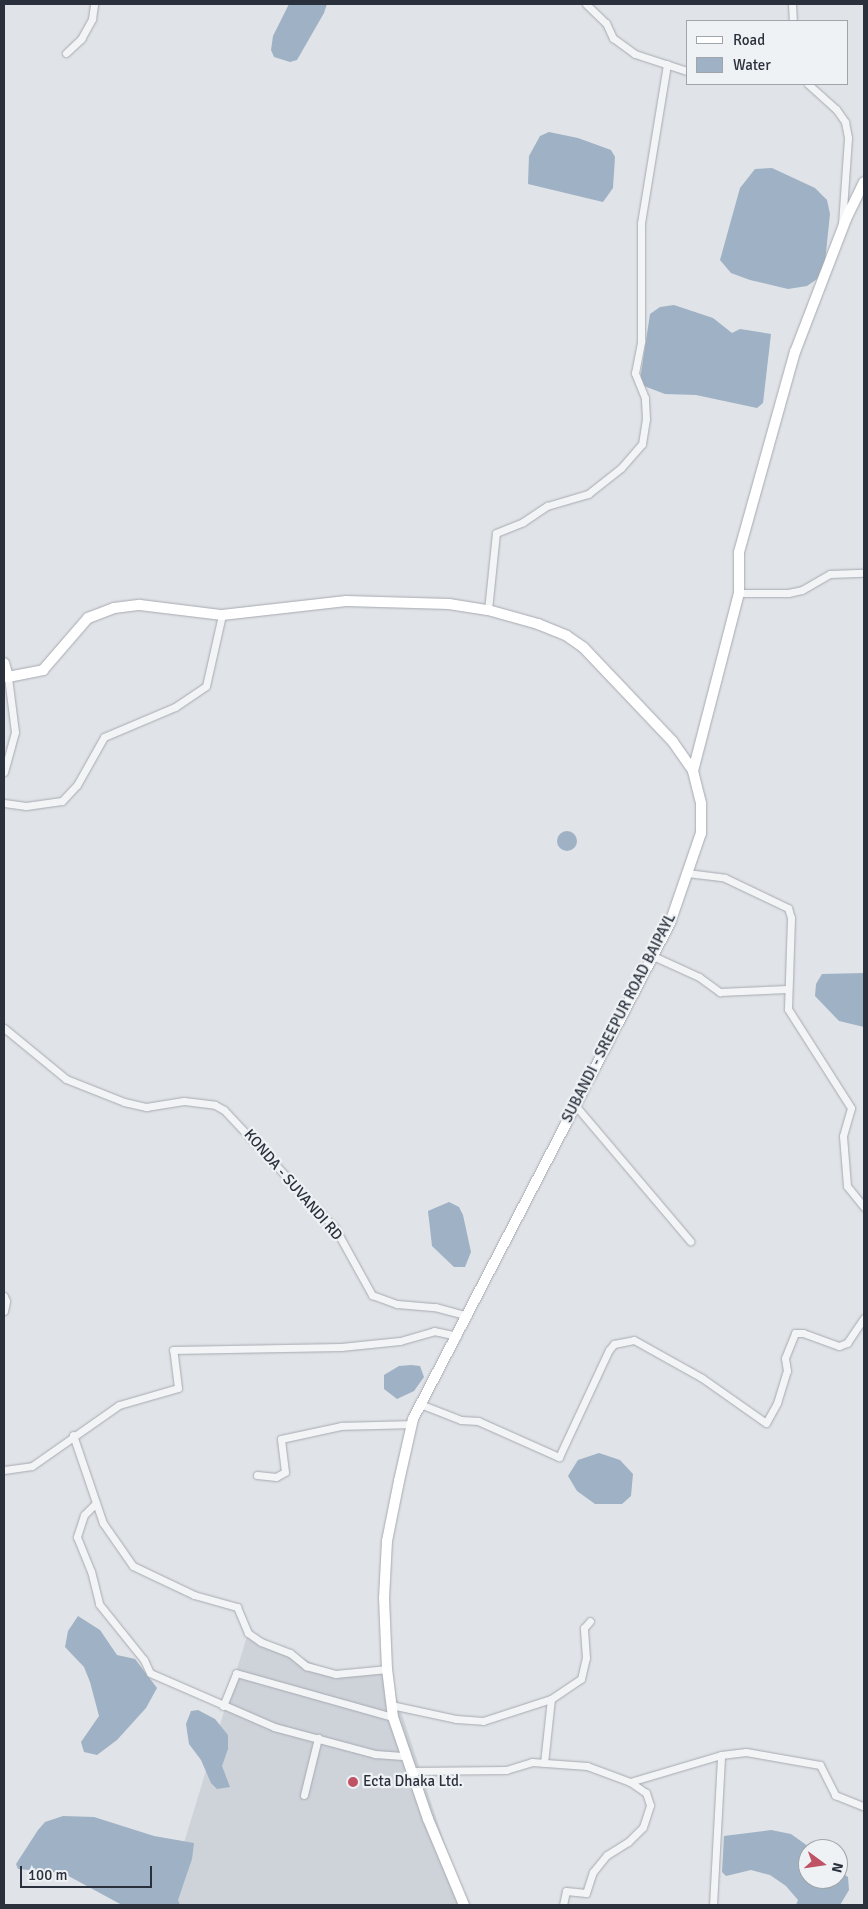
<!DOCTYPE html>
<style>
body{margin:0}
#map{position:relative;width:868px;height:1909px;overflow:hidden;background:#e0e3e7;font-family:Signika,sans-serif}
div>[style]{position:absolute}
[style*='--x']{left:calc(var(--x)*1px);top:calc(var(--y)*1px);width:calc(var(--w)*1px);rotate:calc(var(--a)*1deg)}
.built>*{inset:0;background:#ced2d9}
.water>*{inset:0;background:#9fb1c4}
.round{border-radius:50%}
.roads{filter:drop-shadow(0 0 1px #a6aab1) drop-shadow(0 0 1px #a6aab1)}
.street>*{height:7px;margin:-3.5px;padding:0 3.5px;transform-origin:3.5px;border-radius:3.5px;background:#f2f4f6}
.secondary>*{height:10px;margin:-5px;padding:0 5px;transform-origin:5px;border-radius:5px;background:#fff}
.dots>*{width:14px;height:14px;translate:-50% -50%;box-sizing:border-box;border:2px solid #eff2f5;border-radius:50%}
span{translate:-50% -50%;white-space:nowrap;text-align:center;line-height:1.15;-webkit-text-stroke:4.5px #eff2f5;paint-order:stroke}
.street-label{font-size:15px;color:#2a313d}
.poi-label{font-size:15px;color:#2a313d}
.left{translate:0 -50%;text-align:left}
.frame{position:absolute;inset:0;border:5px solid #2a313d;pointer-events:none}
.legend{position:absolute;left:686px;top:20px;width:162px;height:65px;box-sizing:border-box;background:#eff2f5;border:1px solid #a0a5ab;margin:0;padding:6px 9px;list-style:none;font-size:15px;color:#2a313d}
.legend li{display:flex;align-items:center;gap:10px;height:25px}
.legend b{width:25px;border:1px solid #a0a5ab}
.north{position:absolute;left:798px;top:1839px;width:50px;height:50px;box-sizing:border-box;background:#eff2f5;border:1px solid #a0a5ab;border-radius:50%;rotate:104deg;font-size:14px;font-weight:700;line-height:20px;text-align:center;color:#2a313d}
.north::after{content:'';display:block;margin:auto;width:18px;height:22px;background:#bf5264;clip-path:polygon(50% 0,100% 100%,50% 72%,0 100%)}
.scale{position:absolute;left:20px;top:1866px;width:132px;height:22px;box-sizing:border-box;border:2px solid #2a313d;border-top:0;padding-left:6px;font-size:15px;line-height:18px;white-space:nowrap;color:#2a313d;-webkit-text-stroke:4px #eff2f5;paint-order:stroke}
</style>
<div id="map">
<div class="built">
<div style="clip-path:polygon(248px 1633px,336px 1674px,387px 1669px,465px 1905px,165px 1905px)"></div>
</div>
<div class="water">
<div style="clip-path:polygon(289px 4px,327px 4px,324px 13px,297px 60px,290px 62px,274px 57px,271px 50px,273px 36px)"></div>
<div style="clip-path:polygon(549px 132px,578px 138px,611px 150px,615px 157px,613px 188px,603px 202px,528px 184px,529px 156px,540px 136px)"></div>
<div style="clip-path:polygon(772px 168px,815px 188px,827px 200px,830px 214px,825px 262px,817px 279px,807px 286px,788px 289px,750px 280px,731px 273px,720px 260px,740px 188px,755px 169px)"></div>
<div style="clip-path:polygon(674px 305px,713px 318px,732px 333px,740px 329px,771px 334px,763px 403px,757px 408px,696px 395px,665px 394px,644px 386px,640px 380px,650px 314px,660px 307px)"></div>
<div class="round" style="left:557px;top:831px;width:20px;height:20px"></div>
<div style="clip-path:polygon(864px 973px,864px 1027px,839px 1021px,815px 996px,816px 984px,822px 974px)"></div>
<div style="clip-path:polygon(449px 1202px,459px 1207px,463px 1215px,471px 1252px,465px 1267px,454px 1267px,432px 1246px,428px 1211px)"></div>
<div style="clip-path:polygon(411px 1365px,420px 1366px,424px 1377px,414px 1391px,397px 1399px,384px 1389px,384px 1375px,399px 1366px)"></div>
<div style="clip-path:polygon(599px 1453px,620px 1460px,633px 1474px,631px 1496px,622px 1504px,595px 1504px,577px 1491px,568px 1476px,578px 1460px)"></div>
<div style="clip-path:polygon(78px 1616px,100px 1630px,117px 1655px,135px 1659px,157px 1688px,146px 1708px,117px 1740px,97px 1755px,84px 1752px,81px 1742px,99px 1716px,90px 1682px,84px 1667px,65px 1647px,68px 1631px)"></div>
<div style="clip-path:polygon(198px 1710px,215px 1719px,228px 1735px,228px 1749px,222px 1766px,230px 1787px,217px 1789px,211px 1783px,201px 1760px,189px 1744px,186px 1724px,191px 1711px)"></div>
<div style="clip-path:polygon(63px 1816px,94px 1817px,154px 1836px,194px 1843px,192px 1859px,178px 1900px,180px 1905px,122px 1905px,63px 1873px,18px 1869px,16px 1864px,38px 1830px,45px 1822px)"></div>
<div style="clip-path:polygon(771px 1830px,791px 1834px,812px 1849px,808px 1849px,808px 1879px,838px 1879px,838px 1870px,848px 1877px,849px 1890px,840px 1905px,796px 1905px,798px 1900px,786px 1886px,770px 1875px,751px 1870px,726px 1876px,722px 1872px,724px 1836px)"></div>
</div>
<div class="roads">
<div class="street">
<div style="--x:586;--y:4;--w:28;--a:44"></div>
<div style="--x:606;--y:23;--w:17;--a:65"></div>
<div style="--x:613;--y:38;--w:27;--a:36"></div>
<div style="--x:635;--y:54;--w:55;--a:18.1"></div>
<div style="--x:792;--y:4;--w:17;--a:87"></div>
<div style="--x:66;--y:53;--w:21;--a:-43"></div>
<div style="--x:81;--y:39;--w:23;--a:-61"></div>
<div style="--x:92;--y:19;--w:15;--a:-82"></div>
<div style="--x:808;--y:84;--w:38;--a:42"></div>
<div style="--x:836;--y:109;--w:16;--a:55"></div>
<div style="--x:845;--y:122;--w:16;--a:79"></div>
<div style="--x:848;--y:138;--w:85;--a:94"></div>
<div style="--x:739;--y:593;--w:49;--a:0"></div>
<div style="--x:788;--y:593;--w:14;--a:-12"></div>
<div style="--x:802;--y:590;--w:32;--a:-30"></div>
<div style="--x:830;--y:574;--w:34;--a:-2"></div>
<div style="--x:488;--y:610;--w:77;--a:-84.1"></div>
<div style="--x:496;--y:533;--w:29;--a:-22"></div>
<div style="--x:523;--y:522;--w:29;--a:-34"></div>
<div style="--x:547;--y:506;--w:43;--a:-16.3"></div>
<div style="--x:588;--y:494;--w:42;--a:-38.2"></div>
<div style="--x:621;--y:468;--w:32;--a:-49"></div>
<div style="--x:642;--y:444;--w:25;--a:-81"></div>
<div style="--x:646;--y:419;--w:21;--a:-93"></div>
<div style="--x:645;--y:398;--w:27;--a:-112"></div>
<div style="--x:635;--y:373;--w:33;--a:-79"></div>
<div style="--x:641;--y:341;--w:118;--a:-90"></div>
<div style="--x:641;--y:223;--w:161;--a:-80.7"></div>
<div style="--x:4;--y:772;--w:41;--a:-74.6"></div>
<div style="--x:15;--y:732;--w:55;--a:-97.3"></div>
<div style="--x:4;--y:803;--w:22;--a:8"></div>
<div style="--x:26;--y:806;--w:36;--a:-8"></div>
<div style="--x:62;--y:801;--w:22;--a:-47"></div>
<div style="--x:77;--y:785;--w:55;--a:-60.6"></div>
<div style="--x:104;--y:737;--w:77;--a:-22.9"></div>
<div style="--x:175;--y:707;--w:37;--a:-34"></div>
<div style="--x:206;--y:686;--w:73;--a:-77.3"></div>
<div style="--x:687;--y:873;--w:38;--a:7"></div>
<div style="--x:725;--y:878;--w:70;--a:25.5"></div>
<div style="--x:788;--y:908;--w:10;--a:73"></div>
<div style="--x:791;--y:918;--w:91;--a:91.9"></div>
<div style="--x:788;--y:1009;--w:117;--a:57.5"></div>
<div style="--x:851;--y:1108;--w:29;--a:106"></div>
<div style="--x:843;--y:1136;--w:50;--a:85.4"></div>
<div style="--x:847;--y:1186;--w:27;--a:51"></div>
<div style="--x:653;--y:956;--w:51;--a:24.5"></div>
<div style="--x:699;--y:977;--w:26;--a:36"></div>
<div style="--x:720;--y:992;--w:67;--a:-2.6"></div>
<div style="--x:4;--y:1028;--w:80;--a:39.4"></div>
<div style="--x:66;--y:1079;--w:62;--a:21.6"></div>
<div style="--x:124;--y:1102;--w:23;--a:13"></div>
<div style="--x:146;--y:1107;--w:38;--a:-9"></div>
<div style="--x:184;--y:1101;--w:31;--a:7"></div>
<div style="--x:215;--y:1105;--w:10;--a:29"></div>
<div style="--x:224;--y:1110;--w:162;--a:46.8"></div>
<div style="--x:335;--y:1228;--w:77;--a:61.1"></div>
<div style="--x:372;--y:1295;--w:27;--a:20"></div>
<div style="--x:397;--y:1304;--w:38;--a:5"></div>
<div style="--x:435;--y:1307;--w:34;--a:15"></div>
<div style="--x:574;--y:1104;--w:180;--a:49.7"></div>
<div style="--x:4;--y:1296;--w:5;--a:68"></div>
<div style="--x:6;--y:1301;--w:10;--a:101"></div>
<div style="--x:420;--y:1404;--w:44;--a:21.3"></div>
<div style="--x:461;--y:1420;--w:17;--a:3"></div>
<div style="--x:478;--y:1421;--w:89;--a:24"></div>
<div style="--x:559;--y:1457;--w:118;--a:-65"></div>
<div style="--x:609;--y:1350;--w:8;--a:-50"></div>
<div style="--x:614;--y:1344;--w:20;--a:-11"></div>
<div style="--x:634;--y:1340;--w:78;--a:29.2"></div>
<div style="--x:702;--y:1378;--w:78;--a:35.1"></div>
<div style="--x:766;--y:1423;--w:23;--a:-61"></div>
<div style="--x:777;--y:1403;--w:34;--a:-73"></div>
<div style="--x:787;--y:1371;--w:13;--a:-99"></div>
<div style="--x:785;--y:1358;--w:27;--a:-68"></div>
<div style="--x:795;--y:1333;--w:8;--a:0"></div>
<div style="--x:803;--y:1333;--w:38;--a:20"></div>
<div style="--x:839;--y:1346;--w:9;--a:-21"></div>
<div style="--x:847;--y:1343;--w:30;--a:-56"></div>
<div style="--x:73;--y:1435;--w:93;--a:71.2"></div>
<div style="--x:103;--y:1523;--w:52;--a:55.1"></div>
<div style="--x:133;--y:1566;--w:68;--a:25.4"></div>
<div style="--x:194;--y:1595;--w:45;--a:15.6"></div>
<div style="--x:237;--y:1607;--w:28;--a:67"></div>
<div style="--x:248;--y:1633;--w:16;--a:35"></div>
<div style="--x:261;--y:1642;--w:31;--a:21"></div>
<div style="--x:290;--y:1653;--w:21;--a:39"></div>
<div style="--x:306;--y:1666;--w:31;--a:15"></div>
<div style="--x:336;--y:1674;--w:51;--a:-5.6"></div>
<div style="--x:4;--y:1470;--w:28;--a:-8"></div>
<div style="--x:32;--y:1466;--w:106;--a:-35"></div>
<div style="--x:119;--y:1405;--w:61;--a:-16.1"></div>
<div style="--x:178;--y:1388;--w:38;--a:-97"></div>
<div style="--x:173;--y:1350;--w:168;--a:-1"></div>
<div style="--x:341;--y:1347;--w:59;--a:-5.8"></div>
<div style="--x:400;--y:1341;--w:35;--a:-16"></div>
<div style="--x:434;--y:1331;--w:24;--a:12"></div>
<div style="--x:257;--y:1475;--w:19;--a:6"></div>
<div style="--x:276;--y:1477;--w:10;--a:-29"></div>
<div style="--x:285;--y:1472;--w:33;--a:-97"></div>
<div style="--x:281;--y:1439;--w:61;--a:-12.2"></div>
<div style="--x:341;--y:1426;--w:71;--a:-1.6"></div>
<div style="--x:96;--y:1503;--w:17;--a:135"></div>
<div style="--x:84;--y:1515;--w:23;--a:108"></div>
<div style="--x:77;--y:1537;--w:37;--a:68"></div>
<div style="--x:91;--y:1571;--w:34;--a:76"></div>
<div style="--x:99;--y:1604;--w:72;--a:51.2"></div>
<div style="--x:144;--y:1660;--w:14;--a:65"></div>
<div style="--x:150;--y:1673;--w:135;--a:23.5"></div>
<div style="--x:274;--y:1727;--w:105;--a:15"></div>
<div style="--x:375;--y:1754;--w:31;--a:4"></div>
<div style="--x:391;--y:1705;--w:66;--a:12.2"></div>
<div style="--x:456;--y:1719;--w:27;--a:4"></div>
<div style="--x:483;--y:1721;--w:71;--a:-17.9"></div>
<div style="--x:223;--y:1706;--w:35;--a:-68"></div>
<div style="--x:236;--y:1673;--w:163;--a:15.7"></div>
<div style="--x:544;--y:1763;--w:64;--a:-83.8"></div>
<div style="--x:551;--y:1699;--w:36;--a:-34"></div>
<div style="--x:581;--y:1679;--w:22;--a:-77"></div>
<div style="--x:586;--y:1658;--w:30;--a:-94"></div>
<div style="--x:584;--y:1628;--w:9;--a:-49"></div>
<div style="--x:410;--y:1771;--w:96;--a:-0.6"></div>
<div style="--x:506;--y:1770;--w:27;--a:-17"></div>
<div style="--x:532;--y:1762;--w:55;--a:4.2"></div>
<div style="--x:587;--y:1766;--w:46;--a:20.4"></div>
<div style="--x:630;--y:1782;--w:95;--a:-16.5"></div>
<div style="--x:304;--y:1795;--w:59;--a:-76.2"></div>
<div style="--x:563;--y:1905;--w:14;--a:-78"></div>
<div style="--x:566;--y:1891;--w:20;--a:6"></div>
<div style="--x:586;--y:1893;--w:22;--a:-72"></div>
<div style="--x:593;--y:1872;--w:22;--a:-51"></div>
<div style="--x:607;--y:1855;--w:25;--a:-32"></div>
<div style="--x:628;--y:1842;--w:21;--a:-45"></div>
<div style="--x:643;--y:1827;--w:23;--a:-72"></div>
<div style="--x:650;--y:1805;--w:13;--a:-108"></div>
<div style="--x:646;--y:1793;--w:19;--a:-145"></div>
<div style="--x:713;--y:1905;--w:150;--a:-86.9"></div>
<div style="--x:721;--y:1755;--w:25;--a:-7"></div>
<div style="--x:746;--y:1752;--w:75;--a:10"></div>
<div style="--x:820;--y:1765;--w:34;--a:63"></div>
<div style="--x:835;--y:1795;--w:31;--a:22"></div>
</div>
<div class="secondary">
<div style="--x:4;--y:663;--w:15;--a:74"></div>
<div style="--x:8;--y:677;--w:36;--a:-11"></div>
<div style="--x:43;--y:670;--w:69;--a:-49.1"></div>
<div style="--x:88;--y:618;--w:28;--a:-21"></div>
<div style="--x:114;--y:608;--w:26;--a:-7"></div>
<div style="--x:140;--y:605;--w:83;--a:7"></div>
<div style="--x:222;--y:615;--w:125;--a:-6.4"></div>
<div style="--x:346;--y:601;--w:103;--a:1.7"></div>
<div style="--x:449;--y:604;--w:39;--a:9"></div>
<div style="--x:488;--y:610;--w:52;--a:15.6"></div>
<div style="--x:538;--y:624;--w:31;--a:22"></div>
<div style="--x:567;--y:636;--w:19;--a:35"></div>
<div style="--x:583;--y:647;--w:131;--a:46.5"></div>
<div style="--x:673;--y:742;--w:35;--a:55"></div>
<div style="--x:693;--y:771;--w:34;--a:76"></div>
<div style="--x:701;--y:804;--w:29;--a:90"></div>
<div style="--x:701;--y:833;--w:95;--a:109"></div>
<div style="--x:670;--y:923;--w:559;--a:117.39"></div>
<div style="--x:413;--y:1419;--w:64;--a:102.7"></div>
<div style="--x:399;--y:1481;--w:61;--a:101.3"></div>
<div style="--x:387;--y:1541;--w:57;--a:93"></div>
<div style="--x:384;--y:1598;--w:71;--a:87.6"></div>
<div style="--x:387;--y:1669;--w:48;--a:82.9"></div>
<div style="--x:393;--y:1717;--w:108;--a:71.1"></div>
<div style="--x:428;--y:1819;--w:93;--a:67.3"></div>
<div style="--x:693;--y:771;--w:184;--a:-75.5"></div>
<div style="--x:739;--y:593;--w:41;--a:-90"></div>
<div style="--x:739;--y:552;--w:208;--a:-74.4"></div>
<div style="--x:795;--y:352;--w:142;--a:-69"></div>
<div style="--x:846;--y:219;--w:41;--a:-64.1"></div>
</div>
</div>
<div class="dots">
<div style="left:353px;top:1782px;background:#bf5264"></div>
</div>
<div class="street-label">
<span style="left:619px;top:1018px;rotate:-63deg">SUBANDI - SREEPUR ROAD BAIPAYL</span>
<span style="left:293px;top:1185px;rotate:49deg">KONDA - SUVANDI RD</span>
</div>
<div class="poi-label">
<span class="left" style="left:363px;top:1782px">Ecta Dhaka Ltd.</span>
</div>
<div class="frame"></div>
<ul class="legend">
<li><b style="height:6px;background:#fff"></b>Road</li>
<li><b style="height:14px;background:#9fb1c4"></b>Water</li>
</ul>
<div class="north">N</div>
<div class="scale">100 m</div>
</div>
